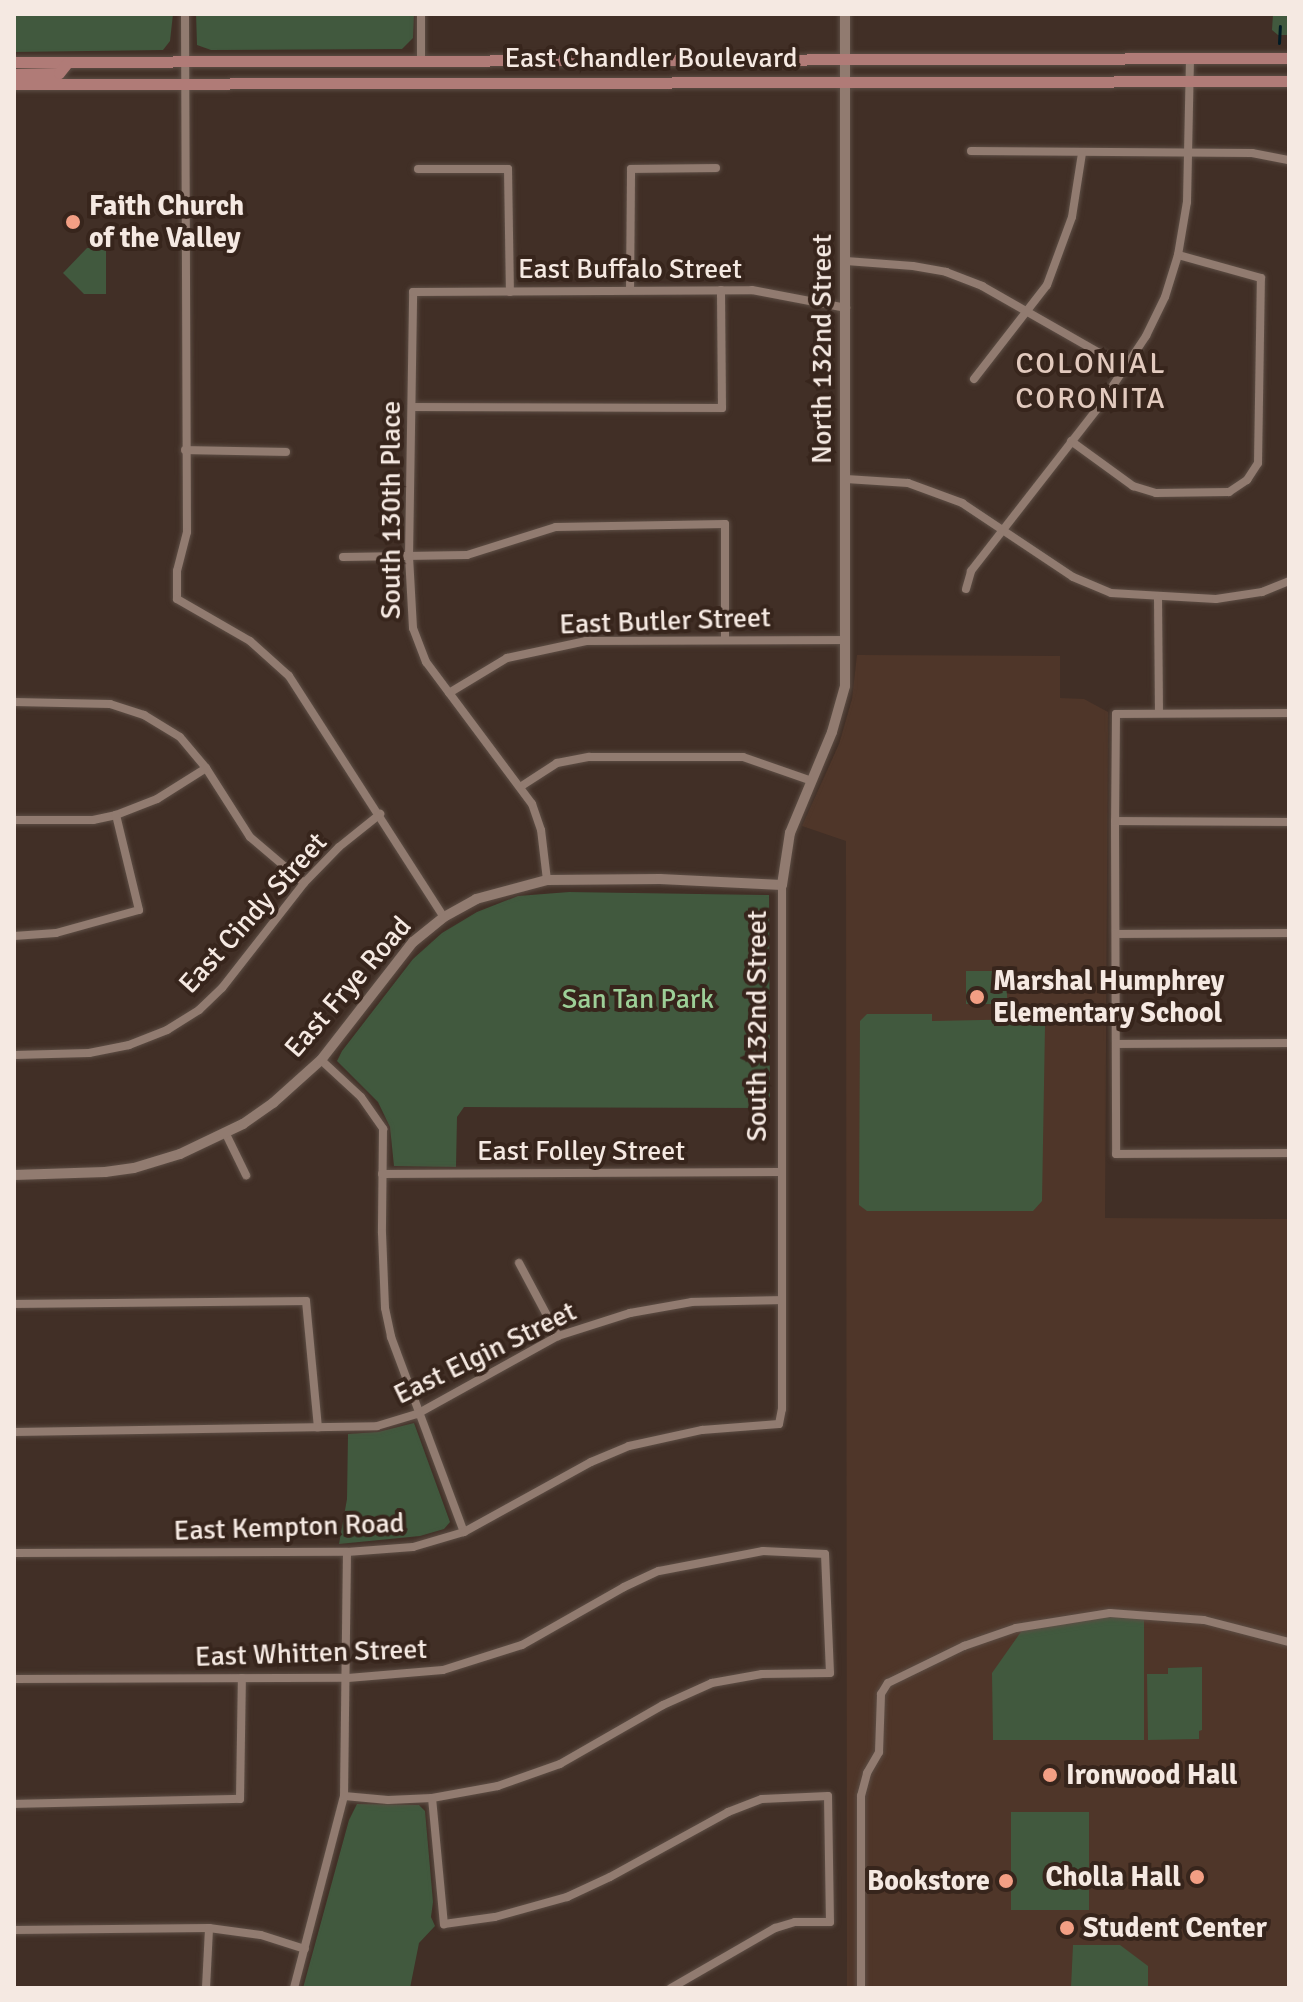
<!DOCTYPE html>
<style>
body{margin:0}
#map{position:relative;width:1303px;height:2002px;overflow:hidden;background:#412f26;font-family:Signika,sans-serif}
div>[style]{position:absolute}
[style*='--x']{left:calc(var(--x)*1px);top:calc(var(--y)*1px);width:calc(var(--w)*1px);rotate:calc(var(--a)*1deg)}
.built>*{inset:0;background:#4f3629}
.green>*{inset:0;background:#41593e;transform-origin:0 0}
.stream>*{height:3px;margin:-1.5px;padding:0 1.5px;transform-origin:1.5px;border-radius:1.5px;background:#001b25}
.roads{filter:drop-shadow(0 0 2px #5d4e45) drop-shadow(0 0 2px #5d4e45)}
.minor>*{height:8px;margin:-4px;padding:0 4px;transform-origin:4px;border-radius:4px;background:#917b70}
.tertiary>*{height:10px;margin:-5px;padding:0 5px;transform-origin:5px;border-radius:5px;background:#917b70}
.secondary>*{height:11px;margin:-5.5px;padding:0 5.5px;transform-origin:5.5px;border-radius:5.5px;background:#b07b77}
.dots>*{width:22px;height:22px;translate:-50% -50%;box-sizing:border-box;border:4px solid #37251c;border-radius:50%}
span{translate:-50% -50%;white-space:nowrap;text-align:center;line-height:1.15;-webkit-text-stroke:8px #37251c;paint-order:stroke}
.street-label{font-size:28px;color:#f5e9e2}
.poi-label{font-size:28px;color:#f5e9e2;font-weight:700}
.left{translate:0 -50%;text-align:left}
.right{translate:-100% -50%;text-align:right}
.park-label{font-size:28px;color:#9dcf97}
.neighbourhood-label{font-size:30px;color:#e2cabe;letter-spacing:2px}
.frame{position:absolute;inset:0;border:16px solid #f5e9e2;pointer-events:none}
</style>
<div id="map">
<div class="built">
<div style="clip-path:polygon(857px 655px,1060px 656px,1060px 698px,1084px 699px,1108px 712px,1105px 1218px,1289px 1219px,1289px 1988px,847px 1988px,846px 841px,802px 826px,839px 744px,852px 699px)"></div>
</div>
<div class="green">
<div style="clip-path:polygon(14px 14px,173px 14px,170px 41px,163px 50px,14px 52px)"></div>
<div style="clip-path:polygon(196px 14px,414px 14px,413px 38px,402px 49px,211px 50px,197px 45px)"></div>
<div style="clip-path:polygon(1273px 14px,1289px 14px,1289px 35px,1278px 35px,1272px 30px)"></div>
<div style="clip-path:polygon(87px 248px,106px 248px,106px 294px,84px 294px,63px 273px)"></div>
<div style="clip-path:polygon(569px 892px,769px 895px,770px 1108px,464px 1107px,457px 1117px,456px 1167px,394px 1166px,390px 1127px,378px 1102px,337px 1061px,342px 1051px,413px 959px,442px 933px,477px 912px,518px 896px)"></div>
<div style="left:966px;top:971px;width:41px;height:33px"></div>
<div style="clip-path:polygon(867px 1014px,932px 1014px,932px 1021px,1036px 1019px,1045px 1026px,1042px 1201px,1033px 1211px,867px 1211px,859px 1205px,860px 1021px)"></div>
<div style="clip-path:polygon(414px 1423px,450px 1522px,444px 1529px,420px 1536px,339px 1544px,347px 1499px,348px 1434px,378px 1432px)"></div>
<div style="clip-path:polygon(1110px 1613px,1144px 1616px,1144px 1740px,993px 1740px,992px 1673px,1025px 1626px)"></div>
<div style="clip-path:polygon(1202px 1667px,1202px 1730px,1199px 1731px,1199px 1739px,1148px 1740px,1147px 1674px,1168px 1674px,1168px 1668px)"></div>
<div style="clip-path:polygon(357px 1804px,419px 1805px,425px 1811px,433px 1902px,431px 1917px,435px 1926px,419px 1943px,410px 1988px,303px 1988px,349px 1820px)"></div>
<div style="left:1011px;top:1812px;width:78px;height:98px"></div>
<div style="clip-path:polygon(1073px 1945px,1120px 1945px,1148px 1966px,1148px 1988px,1071px 1988px)"></div>
</div>
<div class="stream">
<div style="--x:1279;--y:43;--w:17;--a:-87"></div>
</div>
<div class="roads">
<div class="minor">
<div style="--x:185;--y:14;--w:518;--a:89.78"></div>
<div style="--x:187;--y:532;--w:40;--a:104.4"></div>
<div style="--x:177;--y:571;--w:28;--a:90"></div>
<div style="--x:177;--y:599;--w:84;--a:29.9"></div>
<div style="--x:250;--y:641;--w:52;--a:41.9"></div>
<div style="--x:289;--y:676;--w:287;--a:57.3"></div>
<div style="--x:421;--y:14;--w:44;--a:90"></div>
<div style="--x:971;--y:151;--w:281;--a:0.4"></div>
<div style="--x:1252;--y:153;--w:38;--a:11"></div>
<div style="--x:418;--y:169;--w:90;--a:0"></div>
<div style="--x:508;--y:169;--w:123;--a:89.1"></div>
<div style="--x:846;--y:261;--w:67;--a:4.3"></div>
<div style="--x:913;--y:266;--w:34;--a:10"></div>
<div style="--x:946;--y:272;--w:39;--a:21"></div>
<div style="--x:982;--y:286;--w:163;--a:29.7"></div>
<div style="--x:630;--y:290;--w:121;--a:-89.5"></div>
<div style="--x:631;--y:169;--w:85;--a:-0.7"></div>
<div style="--x:974;--y:379;--w:119;--a:-52.2"></div>
<div style="--x:1047;--y:285;--w:72;--a:-69.8"></div>
<div style="--x:1072;--y:217;--w:65;--a:-81.1"></div>
<div style="--x:412;--y:407;--w:310;--a:0.2"></div>
<div style="--x:722;--y:408;--w:118;--a:-90.5"></div>
<div style="--x:1071;--y:441;--w:77;--a:36"></div>
<div style="--x:1133;--y:486;--w:24;--a:17"></div>
<div style="--x:1156;--y:493;--w:73;--a:-0.8"></div>
<div style="--x:1229;--y:492;--w:22;--a:-34"></div>
<div style="--x:1247;--y:480;--w:20;--a:-57"></div>
<div style="--x:1258;--y:463;--w:185;--a:-89.1"></div>
<div style="--x:1261;--y:278;--w:86;--a:-164.5"></div>
<div style="--x:185;--y:450;--w:101;--a:1.1"></div>
<div style="--x:846;--y:479;--w:62;--a:3.7"></div>
<div style="--x:908;--y:483;--w:58;--a:20.3"></div>
<div style="--x:962;--y:503;--w:133;--a:33.7"></div>
<div style="--x:1073;--y:577;--w:41;--a:22.8"></div>
<div style="--x:1111;--y:593;--w:105;--a:3.3"></div>
<div style="--x:1216;--y:599;--w:47;--a:-8.7"></div>
<div style="--x:1262;--y:592;--w:29;--a:-22"></div>
<div style="--x:343;--y:557;--w:124;--a:-0.9"></div>
<div style="--x:467;--y:555;--w:93;--a:-17.5"></div>
<div style="--x:556;--y:527;--w:169;--a:-1"></div>
<div style="--x:725;--y:524;--w:116;--a:90"></div>
<div style="--x:966;--y:589;--w:19;--a:-74"></div>
<div style="--x:971;--y:571;--w:207;--a:-52.1"></div>
<div style="--x:1098;--y:408;--w:87;--a:-56.3"></div>
<div style="--x:1146;--y:336;--w:43;--a:-64"></div>
<div style="--x:1165;--y:297;--w:44;--a:-72.8"></div>
<div style="--x:1178;--y:255;--w:54;--a:-80.4"></div>
<div style="--x:1187;--y:202;--w:143;--a:-88.8"></div>
<div style="--x:1158;--y:598;--w:115;--a:89.5"></div>
<div style="--x:449;--y:693;--w:68;--a:-31.1"></div>
<div style="--x:507;--y:658;--w:81;--a:-12.1"></div>
<div style="--x:586;--y:641;--w:260;--a:-0.2"></div>
<div style="--x:14;--y:702;--w:96;--a:1.2"></div>
<div style="--x:110;--y:704;--w:36;--a:18"></div>
<div style="--x:144;--y:715;--w:42;--a:31.4"></div>
<div style="--x:180;--y:737;--w:40;--a:50"></div>
<div style="--x:206;--y:768;--w:82;--a:57.5"></div>
<div style="--x:250;--y:837;--w:71;--a:40.4"></div>
<div style="--x:1289;--y:713;--w:173;--a:179.7"></div>
<div style="--x:1116;--y:714;--w:107;--a:90.5"></div>
<div style="--x:1115;--y:821;--w:333;--a:89.8"></div>
<div style="--x:1116;--y:1154;--w:173;--a:-0.3"></div>
<div style="--x:520;--y:787;--w:44;--a:-33"></div>
<div style="--x:557;--y:763;--w:33;--a:-11"></div>
<div style="--x:589;--y:757;--w:154;--a:0"></div>
<div style="--x:743;--y:757;--w:73;--a:19.2"></div>
<div style="--x:14;--y:820;--w:79;--a:0"></div>
<div style="--x:93;--y:820;--w:24;--a:-12"></div>
<div style="--x:116;--y:815;--w:44;--a:-21.3"></div>
<div style="--x:157;--y:799;--w:58;--a:-32.3"></div>
<div style="--x:1115;--y:821;--w:174;--a:0.3"></div>
<div style="--x:547;--y:880;--w:50;--a:-96.8"></div>
<div style="--x:541;--y:830;--w:28;--a:-109"></div>
<div style="--x:532;--y:804;--w:177;--a:-126.7"></div>
<div style="--x:426;--y:662;--w:36;--a:-111"></div>
<div style="--x:413;--y:628;--w:71;--a:-93.2"></div>
<div style="--x:409;--y:557;--w:265;--a:-89.1"></div>
<div style="--x:413;--y:292;--w:339;--a:-0.3"></div>
<div style="--x:752;--y:290;--w:96;--a:10.8"></div>
<div style="--x:1116;--y:934;--w:173;--a:-0.3"></div>
<div style="--x:14;--y:936;--w:42;--a:-4.1"></div>
<div style="--x:56;--y:933;--w:86;--a:-15.5"></div>
<div style="--x:139;--y:910;--w:98;--a:-103.6"></div>
<div style="--x:1116;--y:1044;--w:173;--a:-0.3"></div>
<div style="--x:14;--y:1055;--w:75;--a:-1.5"></div>
<div style="--x:89;--y:1053;--w:41;--a:-11.3"></div>
<div style="--x:129;--y:1045;--w:41;--a:-21.5"></div>
<div style="--x:167;--y:1030;--w:38;--a:-32"></div>
<div style="--x:199;--y:1010;--w:32;--a:-44"></div>
<div style="--x:222;--y:988;--w:133;--a:-52"></div>
<div style="--x:304;--y:883;--w:50;--a:-45.8"></div>
<div style="--x:339;--y:847;--w:53;--a:-38.8"></div>
<div style="--x:321;--y:1060;--w:54;--a:42.8"></div>
<div style="--x:361;--y:1097;--w:39;--a:55"></div>
<div style="--x:383;--y:1129;--w:104;--a:90.6"></div>
<div style="--x:382;--y:1233;--w:75;--a:87.7"></div>
<div style="--x:385;--y:1308;--w:30;--a:78"></div>
<div style="--x:391;--y:1337;--w:208;--a:69.5"></div>
<div style="--x:226;--y:1134;--w:46;--a:64"></div>
<div style="--x:382;--y:1174;--w:398;--a:-0.3"></div>
<div style="--x:519;--y:1263;--w:83;--a:61.9"></div>
<div style="--x:14;--y:1304;--w:292;--a:-0.6"></div>
<div style="--x:306;--y:1301;--w:127;--a:84.6"></div>
<div style="--x:14;--y:1432;--w:363;--a:-0.9"></div>
<div style="--x:377;--y:1426;--w:42;--a:-16.7"></div>
<div style="--x:417;--y:1414;--w:161;--a:-29"></div>
<div style="--x:558;--y:1336;--w:76;--a:-17.7"></div>
<div style="--x:630;--y:1313;--w:63;--a:-10.1"></div>
<div style="--x:692;--y:1302;--w:89;--a:-1.3"></div>
<div style="--x:14;--y:1553;--w:333;--a:-0.2"></div>
<div style="--x:347;--y:1552;--w:66;--a:-4.3"></div>
<div style="--x:413;--y:1547;--w:53;--a:-16.4"></div>
<div style="--x:464;--y:1532;--w:145;--a:-28.9"></div>
<div style="--x:591;--y:1462;--w:41;--a:-22.8"></div>
<div style="--x:629;--y:1446;--w:75;--a:-12.4"></div>
<div style="--x:702;--y:1430;--w:77;--a:-4.5"></div>
<div style="--x:779;--y:1424;--w:15;--a:-79"></div>
<div style="--x:782;--y:1409;--w:524;--a:-90"></div>
<div style="--x:14;--y:1679;--w:334;--a:-0.2"></div>
<div style="--x:348;--y:1678;--w:95;--a:-4.8"></div>
<div style="--x:443;--y:1670;--w:83;--a:-17.6"></div>
<div style="--x:522;--y:1645;--w:117;--a:-29.6"></div>
<div style="--x:624;--y:1587;--w:38;--a:-25"></div>
<div style="--x:659;--y:1571;--w:106;--a:-10.9"></div>
<div style="--x:763;--y:1551;--w:62;--a:2.8"></div>
<div style="--x:825;--y:1554;--w:119;--a:87.6"></div>
<div style="--x:830;--y:1673;--w:68;--a:179.2"></div>
<div style="--x:762;--y:1674;--w:51;--a:169.8"></div>
<div style="--x:712;--y:1683;--w:54;--a:155.8"></div>
<div style="--x:663;--y:1705;--w:119;--a:150.2"></div>
<div style="--x:560;--y:1764;--w:66;--a:160.5"></div>
<div style="--x:498;--y:1786;--w:67;--a:169.7"></div>
<div style="--x:432;--y:1798;--w:44;--a:177.4"></div>
<div style="--x:388;--y:1800;--w:44;--a:-174.8"></div>
<div style="--x:432;--y:1798;--w:127;--a:84.6"></div>
<div style="--x:444;--y:1924;--w:51;--a:-7.8"></div>
<div style="--x:495;--y:1917;--w:75;--a:-15.5"></div>
<div style="--x:567;--y:1897;--w:47;--a:-24.9"></div>
<div style="--x:610;--y:1877;--w:135;--a:-28.8"></div>
<div style="--x:728;--y:1812;--w:36;--a:-21"></div>
<div style="--x:762;--y:1799;--w:66;--a:-2.6"></div>
<div style="--x:828;--y:1796;--w:126;--a:89.1"></div>
<div style="--x:830;--y:1922;--w:35;--a:180"></div>
<div style="--x:795;--y:1922;--w:21;--a:163"></div>
<div style="--x:775;--y:1928;--w:120;--a:150"></div>
<div style="--x:14;--y:1804;--w:226;--a:-1.3"></div>
<div style="--x:240;--y:1799;--w:121;--a:-89.1"></div>
<div style="--x:14;--y:1930;--w:195;--a:-0.6"></div>
<div style="--x:209;--y:1928;--w:52;--a:7.7"></div>
<div style="--x:261;--y:1935;--w:46;--a:17.7"></div>
<div style="--x:206;--y:1988;--w:60;--a:-87.1"></div>
<div style="--x:294;--y:1988;--w:198;--a:-75.4"></div>
<div style="--x:344;--y:1796;--w:244;--a:-89.3"></div>
<div style="--x:861;--y:1988;--w:192;--a:-90"></div>
<div style="--x:861;--y:1796;--w:24;--a:-75"></div>
<div style="--x:867;--y:1773;--w:24;--a:-60"></div>
<div style="--x:879;--y:1752;--w:58;--a:-88"></div>
<div style="--x:881;--y:1694;--w:13;--a:-58"></div>
<div style="--x:888;--y:1683;--w:85;--a:-26"></div>
<div style="--x:964;--y:1646;--w:55;--a:-19.1"></div>
<div style="--x:1016;--y:1628;--w:95;--a:-9.1"></div>
<div style="--x:1110;--y:1613;--w:94;--a:4.3"></div>
<div style="--x:1204;--y:1620;--w:88;--a:14.5"></div>
</div>
<div class="tertiary">
<div style="--x:14;--y:1175;--w:91;--a:-1.9"></div>
<div style="--x:105;--y:1172;--w:29;--a:-8"></div>
<div style="--x:134;--y:1168;--w:48;--a:-16.9"></div>
<div style="--x:180;--y:1154;--w:70;--a:-25.5"></div>
<div style="--x:243;--y:1124;--w:37;--a:-35"></div>
<div style="--x:273;--y:1103;--w:64;--a:-41.9"></div>
<div style="--x:321;--y:1060;--w:150;--a:-52.1"></div>
<div style="--x:413;--y:942;--w:40;--a:-39"></div>
<div style="--x:444;--y:917;--w:37;--a:-29"></div>
<div style="--x:476;--y:899;--w:73;--a:-15"></div>
<div style="--x:547;--y:880;--w:113;--a:-0.5"></div>
<div style="--x:660;--y:879;--w:122;--a:2.8"></div>
<div style="--x:782;--y:885;--w:53;--a:-81.3"></div>
<div style="--x:790;--y:833;--w:109;--a:-67.4"></div>
<div style="--x:832;--y:732;--w:48;--a:-74.2"></div>
<div style="--x:845;--y:686;--w:672;--a:-90"></div>
</div>
<div class="secondary">
<div style="--x:14;--y:62;--w:1275;--a:-0.18"></div>
<div style="--x:14;--y:74;--w:45;--a:-1.3"></div>
<div style="--x:59;--y:73;--w:14;--a:-51"></div>
<div style="--x:14;--y:84;--w:1275;--a:-0.13"></div>
</div>
</div>
<div class="dots">
<div style="left:73px;top:222px;background:#f39f84"></div>
<div style="left:977px;top:997px;background:#f39f84"></div>
<div style="left:1050px;top:1775px;background:#f39f84"></div>
<div style="left:1197px;top:1877px;background:#f39f84"></div>
<div style="left:1006px;top:1881px;background:#f39f84"></div>
<div style="left:1067px;top:1928px;background:#f39f84"></div>
</div>
<div class="street-label">
<span style="left:651px;top:58px">East Chandler Boulevard</span>
<span style="left:630px;top:269px">East Buffalo Street</span>
<span style="left:822px;top:349px;rotate:-90deg">North 132nd Street</span>
<span style="left:391px;top:510px;rotate:-90deg">South 130th Place</span>
<span style="left:665px;top:621px;rotate:-2deg">East Butler Street</span>
<span style="left:253px;top:913px;rotate:-48deg">East Cindy Street</span>
<span style="left:348px;top:987px;rotate:-49deg">East Frye Road</span>
<span style="left:757px;top:1026px;rotate:-90deg">South 132nd Street</span>
<span style="left:581px;top:1151px">East Folley Street</span>
<span style="left:485px;top:1353px;rotate:-26deg">East Elgin Street</span>
<span style="left:289px;top:1527px;rotate:-2deg">East Kempton Road</span>
<span style="left:311px;top:1653px;rotate:-2deg">East Whitten Street</span>
</div>
<div class="poi-label">
<span class="left" style="left:89px;top:222px">Faith Church<br>of the Valley</span>
<span class="left" style="left:993px;top:997px">Marshal Humphrey<br>Elementary School</span>
<span class="left" style="left:1066px;top:1775px">Ironwood Hall</span>
<span class="right" style="left:1181px;top:1877px">Cholla Hall</span>
<span class="right" style="left:990px;top:1881px">Bookstore</span>
<span class="left" style="left:1083px;top:1928px">Student Center</span>
</div>
<div class="park-label">
<span style="left:638px;top:999px">San Tan Park</span>
</div>
<div class="neighbourhood-label">
<span style="left:1091px;top:381px">COLONIAL<br>CORONITA</span>
</div>
<div class="frame"></div>
</div>
